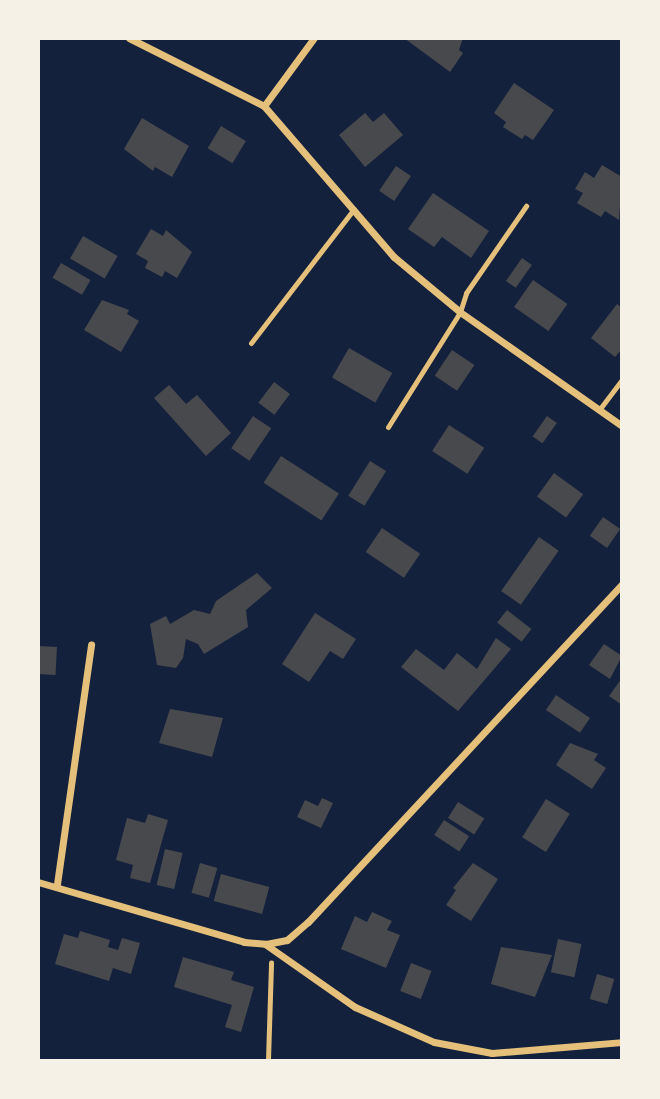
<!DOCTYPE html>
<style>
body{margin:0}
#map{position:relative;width:660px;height:1099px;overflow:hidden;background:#14213d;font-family:"Open Sans",sans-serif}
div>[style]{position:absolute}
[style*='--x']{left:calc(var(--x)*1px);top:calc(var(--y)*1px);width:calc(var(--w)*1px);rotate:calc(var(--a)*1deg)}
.building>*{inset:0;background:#48494c;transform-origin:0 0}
.path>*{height:4.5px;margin:-2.25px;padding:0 2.25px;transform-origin:2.25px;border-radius:2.25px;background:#e5c07b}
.service>*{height:5px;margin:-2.5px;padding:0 2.5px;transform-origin:2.5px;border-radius:2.5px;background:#e5c07b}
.minor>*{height:7px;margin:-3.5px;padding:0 3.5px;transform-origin:3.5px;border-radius:3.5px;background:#e5c07b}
span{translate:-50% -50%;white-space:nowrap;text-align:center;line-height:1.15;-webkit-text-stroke:7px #f6f1e7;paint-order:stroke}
.frame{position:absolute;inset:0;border:40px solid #f6f1e7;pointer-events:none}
</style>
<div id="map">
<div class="building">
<div style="clip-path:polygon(404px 38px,463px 38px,459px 50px,463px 53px,450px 72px)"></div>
<div style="clip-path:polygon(514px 83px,554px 110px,533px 140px,525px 135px,522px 139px,503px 127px,506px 122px,494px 113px)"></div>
<div style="clip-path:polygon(365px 113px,373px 122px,384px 113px,403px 135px,365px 167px,339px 135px)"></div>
<div style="clip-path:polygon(142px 118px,189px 146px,172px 177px,155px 167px,153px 171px,124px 149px)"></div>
<div style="left:221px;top:126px;width:29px;height:26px;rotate:31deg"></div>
<div style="clip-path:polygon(602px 165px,622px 177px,619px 220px,605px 211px,601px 217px,577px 203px,583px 193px,575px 189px,585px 172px,594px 178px)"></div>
<div style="left:396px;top:166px;width:18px;height:30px;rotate:34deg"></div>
<div style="clip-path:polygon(433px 193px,489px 231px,471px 258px,442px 237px,434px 247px,408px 229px)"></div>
<div style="clip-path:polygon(151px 229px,163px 236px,166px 230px,192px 252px,177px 278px,165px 271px,162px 277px,145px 268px,148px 261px,136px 254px)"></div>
<div style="left:83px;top:236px;width:40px;height:26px;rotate:30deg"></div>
<div style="left:522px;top:258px;width:12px;height:28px;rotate:35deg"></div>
<div style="left:61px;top:263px;width:34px;height:17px;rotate:30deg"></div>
<div style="left:533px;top:280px;width:42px;height:33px;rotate:35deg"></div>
<div style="clip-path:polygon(102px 300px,129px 310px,127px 314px,139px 321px,121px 352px,84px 330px)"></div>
<div style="clip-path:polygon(617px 304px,622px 308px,622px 349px,615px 357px,591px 338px)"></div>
<div style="left:349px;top:348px;width:50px;height:34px;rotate:30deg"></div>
<div style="left:452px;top:350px;width:27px;height:31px;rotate:34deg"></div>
<div style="left:274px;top:382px;width:20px;height:26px;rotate:37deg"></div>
<div style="clip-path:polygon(169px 385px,186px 404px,197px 395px,231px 433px,206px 456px,154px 398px)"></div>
<div style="left:253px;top:416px;width:22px;height:39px;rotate:34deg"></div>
<div style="left:547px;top:416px;width:12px;height:25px;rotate:35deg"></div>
<div style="left:449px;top:425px;width:42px;height:31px;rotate:33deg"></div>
<div style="left:281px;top:456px;width:69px;height:32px;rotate:33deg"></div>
<div style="left:370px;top:461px;width:19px;height:41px;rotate:32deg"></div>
<div style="left:554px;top:473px;width:36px;height:29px;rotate:36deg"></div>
<div style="left:603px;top:517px;width:21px;height:23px;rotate:35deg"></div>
<div style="left:382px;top:528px;width:46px;height:29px;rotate:34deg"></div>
<div style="left:539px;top:537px;width:24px;height:66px;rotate:35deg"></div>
<div style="clip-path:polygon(257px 573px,272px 588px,246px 610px,248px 627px,204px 654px,198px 644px,186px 639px,183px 658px,176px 668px,157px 665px,150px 624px,166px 616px,170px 624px,194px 610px,210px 614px,216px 601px)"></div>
<div style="left:507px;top:610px;width:31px;height:16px;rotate:38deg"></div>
<div style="clip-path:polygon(315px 613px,356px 639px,343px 659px,330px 651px,309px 682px,282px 664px)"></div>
<div style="clip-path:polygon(496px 638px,511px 649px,458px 711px,401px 667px,416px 649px,444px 670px,457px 653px,477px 669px)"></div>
<div style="clip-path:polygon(604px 644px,622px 656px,610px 679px,589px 665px)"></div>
<div style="left:38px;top:646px;width:19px;height:28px;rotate:3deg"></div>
<div style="clip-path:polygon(622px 678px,622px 705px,609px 696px)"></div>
<div style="left:556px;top:695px;width:41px;height:18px;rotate:34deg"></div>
<div style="clip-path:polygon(170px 709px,223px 718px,212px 757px,159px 743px)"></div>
<div style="clip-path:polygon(570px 743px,598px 754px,594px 760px,606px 768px,592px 789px,556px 765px)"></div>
<div style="clip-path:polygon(322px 798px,333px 803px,321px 828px,297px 817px,305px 800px,318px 806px)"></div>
<div style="left:546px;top:799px;width:28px;height:45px;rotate:32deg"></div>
<div style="left:458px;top:802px;width:31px;height:19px;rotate:32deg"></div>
<div style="clip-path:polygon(148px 814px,168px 820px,150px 883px,130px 878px,133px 865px,116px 860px,127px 818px,145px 823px)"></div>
<div style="left:444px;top:820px;width:30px;height:18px;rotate:33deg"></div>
<div style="left:165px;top:849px;width:18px;height:37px;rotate:13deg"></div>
<div style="left:200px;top:863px;width:18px;height:31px;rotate:16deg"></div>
<div style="clip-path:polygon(473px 863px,498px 879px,471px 921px,446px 905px,456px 890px,453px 888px)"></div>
<div style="left:221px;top:874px;width:50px;height:28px;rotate:15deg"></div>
<div style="clip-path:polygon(372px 912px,392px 921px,387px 930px,400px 935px,386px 968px,341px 949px,355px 916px,367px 922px)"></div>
<div style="clip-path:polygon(80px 931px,110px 940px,108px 947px,118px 950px,122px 938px,140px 943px,131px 974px,113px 968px,109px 981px,55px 964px,64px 934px,78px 938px)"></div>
<div style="left:558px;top:939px;width:24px;height:34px;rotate:12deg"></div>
<div style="clip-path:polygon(501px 947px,552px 955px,535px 997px,491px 984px)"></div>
<div style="clip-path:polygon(183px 957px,234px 972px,231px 980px,254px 987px,241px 1032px,225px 1027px,232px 1005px,174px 987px)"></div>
<div style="left:411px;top:963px;width:22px;height:30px;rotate:21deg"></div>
<div style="left:597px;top:974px;width:18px;height:26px;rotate:16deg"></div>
</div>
<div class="path">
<div style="--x:268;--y:1060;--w:97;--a:-88.2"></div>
</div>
<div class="service">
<div style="--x:251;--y:343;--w:169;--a:-52.5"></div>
<div style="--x:599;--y:410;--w:38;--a:-53"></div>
<div style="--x:388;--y:427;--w:136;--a:-57.9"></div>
<div style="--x:460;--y:312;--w:20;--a:-72"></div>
<div style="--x:466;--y:293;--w:106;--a:-55.4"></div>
</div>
<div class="minor">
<div style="--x:129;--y:38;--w:151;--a:26.7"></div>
<div style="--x:264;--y:106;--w:199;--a:49.3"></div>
<div style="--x:394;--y:257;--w:86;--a:39.8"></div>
<div style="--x:460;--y:312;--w:198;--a:35.1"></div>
<div style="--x:264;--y:106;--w:84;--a:-53.7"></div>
<div style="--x:38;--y:882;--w:215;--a:16.2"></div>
<div style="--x:244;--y:942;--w:21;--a:5"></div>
<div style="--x:265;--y:944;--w:110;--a:35"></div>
<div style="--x:355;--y:1007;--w:86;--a:23.9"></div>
<div style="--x:434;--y:1042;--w:59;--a:10.7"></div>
<div style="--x:492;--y:1053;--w:130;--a:-4.8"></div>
<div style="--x:57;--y:884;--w:242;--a:-81.9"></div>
<div style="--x:266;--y:944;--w:21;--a:-11"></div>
<div style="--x:287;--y:940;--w:28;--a:-41"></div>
<div style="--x:308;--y:922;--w:461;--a:-47.1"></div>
</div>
<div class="frame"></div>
</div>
